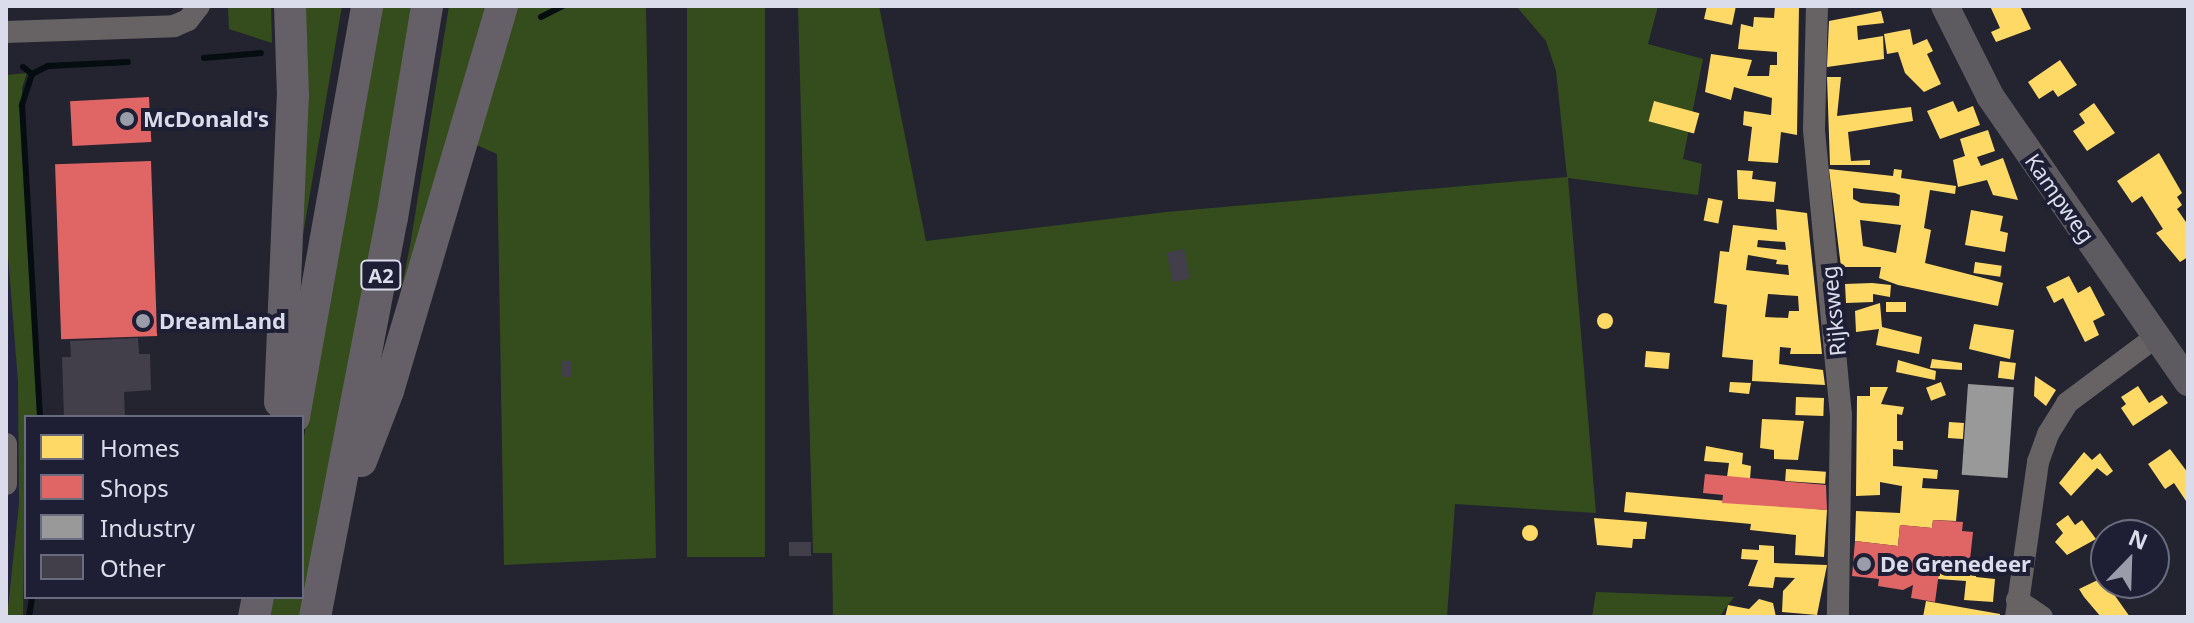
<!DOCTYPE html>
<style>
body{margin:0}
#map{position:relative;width:2194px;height:623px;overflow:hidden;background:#232430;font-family:"Noto Sans",sans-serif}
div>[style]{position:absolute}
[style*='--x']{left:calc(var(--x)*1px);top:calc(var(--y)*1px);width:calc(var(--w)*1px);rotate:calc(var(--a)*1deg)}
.built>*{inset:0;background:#24243f}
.green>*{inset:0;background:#354c1c;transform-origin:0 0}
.homes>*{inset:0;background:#ffd966;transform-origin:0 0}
.round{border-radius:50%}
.shops>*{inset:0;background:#e06666;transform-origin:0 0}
.industry>*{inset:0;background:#999;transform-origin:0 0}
.stream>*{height:6px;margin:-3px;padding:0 3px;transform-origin:3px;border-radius:3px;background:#050d11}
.building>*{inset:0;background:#423f4a;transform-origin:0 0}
.minor>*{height:22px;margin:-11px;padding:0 11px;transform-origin:11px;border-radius:11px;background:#676365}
.major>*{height:28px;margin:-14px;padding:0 14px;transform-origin:14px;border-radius:14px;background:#5e5b60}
.highway>*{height:32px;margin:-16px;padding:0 16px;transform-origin:16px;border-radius:16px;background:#656067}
.dots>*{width:22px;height:22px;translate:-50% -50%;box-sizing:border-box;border:4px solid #1e1f35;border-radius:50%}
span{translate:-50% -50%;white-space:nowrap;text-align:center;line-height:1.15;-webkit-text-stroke:8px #1e1f35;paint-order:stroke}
.shield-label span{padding:2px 6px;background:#1e1f35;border:2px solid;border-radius:6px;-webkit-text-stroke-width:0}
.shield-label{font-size:20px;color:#dadceb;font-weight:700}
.poi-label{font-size:22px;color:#dadceb;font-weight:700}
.left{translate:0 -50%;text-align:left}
.street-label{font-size:22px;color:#dadceb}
.frame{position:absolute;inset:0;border:8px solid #dadceb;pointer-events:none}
.legend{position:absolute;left:24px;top:415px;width:280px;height:184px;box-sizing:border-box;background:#1e1f35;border:2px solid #696b7e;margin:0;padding:10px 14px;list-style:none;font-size:24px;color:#dadceb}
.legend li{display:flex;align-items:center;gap:16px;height:40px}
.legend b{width:40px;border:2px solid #696b7e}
.north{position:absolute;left:2090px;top:519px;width:80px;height:80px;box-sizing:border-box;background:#1e1f35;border:2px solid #696b7e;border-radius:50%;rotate:23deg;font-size:22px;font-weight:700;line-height:32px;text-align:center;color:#dadceb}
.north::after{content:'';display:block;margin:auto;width:28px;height:36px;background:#9a9caa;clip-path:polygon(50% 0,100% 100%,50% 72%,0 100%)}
</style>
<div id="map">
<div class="built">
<div style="clip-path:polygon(6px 109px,26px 417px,22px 617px,6px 617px)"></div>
</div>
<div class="green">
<div style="clip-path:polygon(228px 6px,271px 6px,272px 43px,229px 29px)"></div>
<div style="clip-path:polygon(299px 6px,342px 6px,298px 264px)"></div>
<div style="clip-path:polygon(378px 6px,415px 6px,372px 258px,301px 617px,266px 617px,270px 597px,302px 597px,302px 449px)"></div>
<div style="clip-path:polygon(449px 6px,497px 6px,395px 320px,410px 246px)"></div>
<div style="clip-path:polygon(518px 6px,646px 6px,656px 558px,504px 565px,497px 154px,472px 143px)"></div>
<div style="left:687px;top:6px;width:78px;height:551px"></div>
<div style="clip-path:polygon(798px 6px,879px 6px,926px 241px,1166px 212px,1567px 177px,1556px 71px,1546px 41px,1516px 6px,1658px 6px,1648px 44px,1703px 59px,1683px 159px,1702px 164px,1698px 195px,1568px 178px,1596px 513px,1455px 504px,1447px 617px,833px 617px,832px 553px,813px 553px)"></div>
<div style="clip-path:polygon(27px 73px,22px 88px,38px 417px,26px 417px,23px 617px,7px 617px,19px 504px,18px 382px,6px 231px,6px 75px)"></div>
<div style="clip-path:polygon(1596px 592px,1734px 597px,1719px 617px,1592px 617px)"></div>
</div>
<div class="homes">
<div style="clip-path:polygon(1707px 6px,1736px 6px,1732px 25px,1704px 19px)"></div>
<div style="clip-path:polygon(1775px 6px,1799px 6px,1797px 135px,1781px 132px,1778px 163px,1748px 161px,1752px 127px,1743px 125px,1744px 111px,1771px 115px,1772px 98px,1734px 87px,1731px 100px,1705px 92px,1711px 54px,1752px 60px,1747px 76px,1769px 76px,1770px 65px,1777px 65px,1777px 52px,1738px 49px,1741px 24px,1753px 27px,1754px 17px,1774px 18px)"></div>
<div style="clip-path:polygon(1990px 6px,2020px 6px,2031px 29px,1996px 42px,1991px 32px,2000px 28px)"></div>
<div style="clip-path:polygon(1881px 11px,1884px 23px,1857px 26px,1858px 40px,1883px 36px,1884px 59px,1827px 67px,1829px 21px)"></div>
<div style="clip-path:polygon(1910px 29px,1913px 45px,1927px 39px,1933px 51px,1927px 54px,1941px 84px,1924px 92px,1905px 73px,1898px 52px,1887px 54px,1884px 34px)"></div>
<div style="clip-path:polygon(2060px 60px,2077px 85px,2058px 97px,2053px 90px,2039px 99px,2028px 82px)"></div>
<div style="clip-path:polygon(1827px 77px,1841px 77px,1837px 116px,1911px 107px,1913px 121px,1848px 132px,1851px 161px,1870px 160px,1870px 165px,1830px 165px)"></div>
<div style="left:1654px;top:101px;width:47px;height:21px;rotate:15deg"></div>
<div style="clip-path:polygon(1953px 101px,1958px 112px,1973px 106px,1980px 125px,1940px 139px,1927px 111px)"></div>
<div style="clip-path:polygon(2094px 103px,2115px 133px,2087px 151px,2073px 131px,2085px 123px,2079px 114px)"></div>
<div style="clip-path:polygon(1988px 130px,1995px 151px,1977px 157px,1981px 166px,2003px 158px,2018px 200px,1993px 195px,1987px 180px,1958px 187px,1953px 160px,1965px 156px,1960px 139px)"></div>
<div style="clip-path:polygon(2159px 153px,2182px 193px,2177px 197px,2182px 205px,2177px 209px,2188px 225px,2188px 257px,2180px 262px,2156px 233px,2163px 229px,2142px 196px,2132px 203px,2117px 181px)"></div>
<div style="clip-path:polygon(evenodd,1829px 169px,1893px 176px,1894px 169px,1902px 170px,1901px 178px,1956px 186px,1955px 194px,1930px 190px,1924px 228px,1931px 230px,1925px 263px,2003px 283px,1998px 306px,1898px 285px,1879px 278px,1881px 267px,1841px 267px,1829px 169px,1853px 188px,1895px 193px,1900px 195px,1899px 206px,1861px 203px,1853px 199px,1853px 188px,1829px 169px,1860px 220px,1901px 225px,1896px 253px,1863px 246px,1860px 220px)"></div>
<div style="clip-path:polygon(1737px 170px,1753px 171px,1752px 179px,1776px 182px,1774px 202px,1738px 199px)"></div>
<div style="left:1708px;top:198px;width:15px;height:23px;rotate:11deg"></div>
<div style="clip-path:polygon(evenodd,1776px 209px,1807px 213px,1822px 354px,1790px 354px,1791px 348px,1780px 347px,1779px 364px,1823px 370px,1825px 385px,1752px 381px,1753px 360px,1722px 357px,1727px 305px,1714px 303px,1720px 251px,1729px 252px,1733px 225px,1777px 230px,1776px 209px,1758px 240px,1785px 242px,1786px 250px,1757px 247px,1758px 240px,1776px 209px,1748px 255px,1777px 260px,1776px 264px,1788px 265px,1789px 275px,1746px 270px,1748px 255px,1776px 209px,1768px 294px,1798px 296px,1799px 311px,1789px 311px,1788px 318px,1765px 317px,1768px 294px)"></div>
<div style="clip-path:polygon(1971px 210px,2003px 216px,2000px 231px,2008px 233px,2005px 252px,1965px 245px)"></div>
<div style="left:1975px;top:262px;width:27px;height:11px;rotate:8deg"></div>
<div style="clip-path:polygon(2069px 276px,2078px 293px,2090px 286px,2105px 315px,2093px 321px,2099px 335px,2085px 342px,2063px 298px,2054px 303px,2046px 287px)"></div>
<div style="clip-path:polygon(1872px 283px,1891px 285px,1890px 297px,1873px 294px,1873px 302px,1846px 303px,1845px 284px)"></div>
<div style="left:1886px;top:302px;width:20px;height:10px"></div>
<div style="clip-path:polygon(1880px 303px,1882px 327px,1922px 337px,1919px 354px,1876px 345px,1879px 329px,1856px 332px,1855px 311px)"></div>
<div class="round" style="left:1597px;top:313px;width:16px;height:16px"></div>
<div style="clip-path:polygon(1974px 324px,2014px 330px,2010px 359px,1969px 349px)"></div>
<div style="left:1646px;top:351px;width:24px;height:16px;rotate:5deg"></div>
<div style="clip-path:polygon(1932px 359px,1962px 363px,1962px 370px,1930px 368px)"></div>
<div style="clip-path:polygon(1898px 360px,1936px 371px,1935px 380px,1896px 372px)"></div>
<div style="left:2000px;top:361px;width:16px;height:17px;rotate:7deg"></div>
<div style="clip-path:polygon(2035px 376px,2056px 390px,2046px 406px,2034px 396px)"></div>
<div style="clip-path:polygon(1730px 382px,1751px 383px,1749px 394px,1729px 392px)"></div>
<div style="left:1941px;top:382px;width:14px;height:16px;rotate:69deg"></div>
<div style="clip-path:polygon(2138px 386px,2149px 403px,2162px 395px,2168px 403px,2133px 426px,2121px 408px,2126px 404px,2121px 397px)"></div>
<div style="clip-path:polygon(1870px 387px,1888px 387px,1881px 404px,1904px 407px,1902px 415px,1897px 414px,1897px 441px,1903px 441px,1903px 450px,1893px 449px,1893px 466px,1938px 470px,1937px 479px,1923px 478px,1922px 488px,1959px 490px,1956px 521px,1933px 520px,1932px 528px,1900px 525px,1898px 546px,1855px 541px,1856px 511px,1900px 513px,1902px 486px,1907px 487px,1880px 482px,1880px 495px,1856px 496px,1857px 396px,1870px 396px)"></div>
<div style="left:1796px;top:397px;width:28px;height:18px;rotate:2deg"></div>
<div style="clip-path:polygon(1762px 419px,1804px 421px,1798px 460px,1774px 459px,1774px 450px,1760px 448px)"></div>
<div style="left:1949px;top:422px;width:15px;height:16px;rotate:4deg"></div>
<div style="clip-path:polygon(1706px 446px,1743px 453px,1742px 464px,1751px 466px,1750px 479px,1727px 477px,1729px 463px,1704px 461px)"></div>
<div style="clip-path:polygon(2170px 449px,2188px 473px,2188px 504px,2174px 483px,2165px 489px,2148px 464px)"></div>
<div style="clip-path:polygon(2084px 452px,2092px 460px,2100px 453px,2113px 471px,2107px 476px,2097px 468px,2071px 496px,2059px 483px)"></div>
<div style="left:1786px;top:469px;width:40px;height:12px;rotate:4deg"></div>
<div style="clip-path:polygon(1626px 492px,1827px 510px,1824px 557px,1795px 555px,1796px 535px,1750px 530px,1751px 524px,1624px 512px)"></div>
<div style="clip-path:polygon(2068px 515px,2075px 525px,2082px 520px,2096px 539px,2067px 555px,2055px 542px,2063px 533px,2056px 524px)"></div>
<div style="clip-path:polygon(1594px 518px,1647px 522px,1645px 539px,1633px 539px,1632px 548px,1597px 545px)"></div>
<div class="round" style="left:1522px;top:525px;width:16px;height:16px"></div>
<div style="clip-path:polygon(1759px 545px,1774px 546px,1774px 563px,1827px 565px,1817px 615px,1782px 612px,1783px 591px,1795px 578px,1775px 577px,1773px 588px,1748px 586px,1758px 560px,1741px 559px,1742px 549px,1759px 550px)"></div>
<div style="clip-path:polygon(1940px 565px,1977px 569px,1976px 577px,1995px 579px,1993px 602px,1964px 600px,1966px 581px,1938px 579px)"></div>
<div style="clip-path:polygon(2104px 577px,2106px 583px,2130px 617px,2101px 617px,2084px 597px,2079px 589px)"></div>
<div style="clip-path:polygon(1759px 599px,1773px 603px,1776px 617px,1725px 617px,1728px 605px,1749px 609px)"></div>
<div style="clip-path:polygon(1926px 601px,2000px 614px,2000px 617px,1923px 617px)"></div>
</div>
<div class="shops">
<div style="left:149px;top:97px;width:45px;height:79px;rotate:87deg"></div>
<div style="left:151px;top:161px;width:175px;height:96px;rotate:88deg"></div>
<div style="clip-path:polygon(1705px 474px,1826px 485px,1827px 510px,1722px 503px,1723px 495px,1703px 493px)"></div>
<div style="clip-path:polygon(1933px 520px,1963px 522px,1962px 531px,1973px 532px,1969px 569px,1940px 565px,1935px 602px,1911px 598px,1913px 585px,1903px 590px,1878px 586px,1879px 579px,1852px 576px,1855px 541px,1898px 546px,1900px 525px,1932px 528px)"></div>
</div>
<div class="industry">
<div style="left:1968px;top:384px;width:46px;height:91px;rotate:4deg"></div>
</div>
<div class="stream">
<div style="--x:541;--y:17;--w:25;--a:-27"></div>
<div style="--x:204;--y:58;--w:57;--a:-5"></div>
<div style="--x:23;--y:67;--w:11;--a:38"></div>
<div style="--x:32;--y:74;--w:18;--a:-27"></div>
<div style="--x:48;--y:66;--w:80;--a:-2.9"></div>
<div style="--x:32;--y:74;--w:33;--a:108"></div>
<div style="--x:22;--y:105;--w:313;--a:86.7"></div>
<div style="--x:29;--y:617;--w:20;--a:-81"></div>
</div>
<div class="building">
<div style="left:1184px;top:249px;width:30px;height:18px;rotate:78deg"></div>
<div style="clip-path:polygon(138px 338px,139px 354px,150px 354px,151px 390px,124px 392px,125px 417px,64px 417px,62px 357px,71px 357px,70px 341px)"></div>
<div style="left:562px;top:361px;width:10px;height:16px"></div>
<div style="left:789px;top:542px;width:22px;height:14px"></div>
</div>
<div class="minor">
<div style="--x:1817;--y:6;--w:124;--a:91.4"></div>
<div style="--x:1814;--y:130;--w:286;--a:84.6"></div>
<div style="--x:1841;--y:415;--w:202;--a:90.9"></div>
<div style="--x:6;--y:32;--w:168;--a:-2"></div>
<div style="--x:174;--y:26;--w:15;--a:-23"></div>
<div style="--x:188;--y:20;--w:18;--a:-52"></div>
<div style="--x:6;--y:444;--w:40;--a:90"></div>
<div style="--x:2017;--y:600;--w:30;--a:34"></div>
<div style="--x:2016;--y:617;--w:157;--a:-81.9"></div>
<div style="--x:2038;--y:462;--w:30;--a:-70"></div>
<div style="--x:2048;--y:434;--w:36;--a:-58"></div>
<div style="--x:2067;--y:403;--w:112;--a:-36.7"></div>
</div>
<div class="major">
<div style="--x:1945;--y:6;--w:101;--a:63.4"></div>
<div style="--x:1990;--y:96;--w:348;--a:55.3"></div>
</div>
<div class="highway">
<div style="--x:280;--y:402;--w:306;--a:-87.6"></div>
<div style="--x:293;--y:96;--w:90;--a:-91.9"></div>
<div style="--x:294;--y:417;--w:417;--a:-79.9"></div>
<div style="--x:361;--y:461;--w:75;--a:-68.9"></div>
<div style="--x:388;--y:391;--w:402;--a:-73.5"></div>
<div style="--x:254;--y:617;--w:20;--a:-79"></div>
<div style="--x:315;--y:617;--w:406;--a:-79.1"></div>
<div style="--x:392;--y:218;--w:215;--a:-80.6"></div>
</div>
<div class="dots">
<div style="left:127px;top:119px;background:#9a9caa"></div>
<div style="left:143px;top:321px;background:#9a9caa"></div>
<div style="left:1864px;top:564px;background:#9a9caa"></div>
</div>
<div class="shield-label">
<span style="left:381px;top:275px">A2</span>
</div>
<div class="poi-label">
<span class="left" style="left:143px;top:119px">McDonald's</span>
<span class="left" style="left:159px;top:321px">DreamLand</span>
<span class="left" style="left:1880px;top:564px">De Grenedeer</span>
</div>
<div class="street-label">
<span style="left:2060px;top:198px;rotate:55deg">Kampweg</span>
<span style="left:1833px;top:311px;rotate:-96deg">Rijksweg</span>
</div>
<div class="frame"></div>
<ul class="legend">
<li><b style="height:22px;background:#ffd966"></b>Homes</li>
<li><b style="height:22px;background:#e06666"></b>Shops</li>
<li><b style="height:22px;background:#999"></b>Industry</li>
<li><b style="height:22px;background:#423f4a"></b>Other</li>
</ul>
<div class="north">N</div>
</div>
